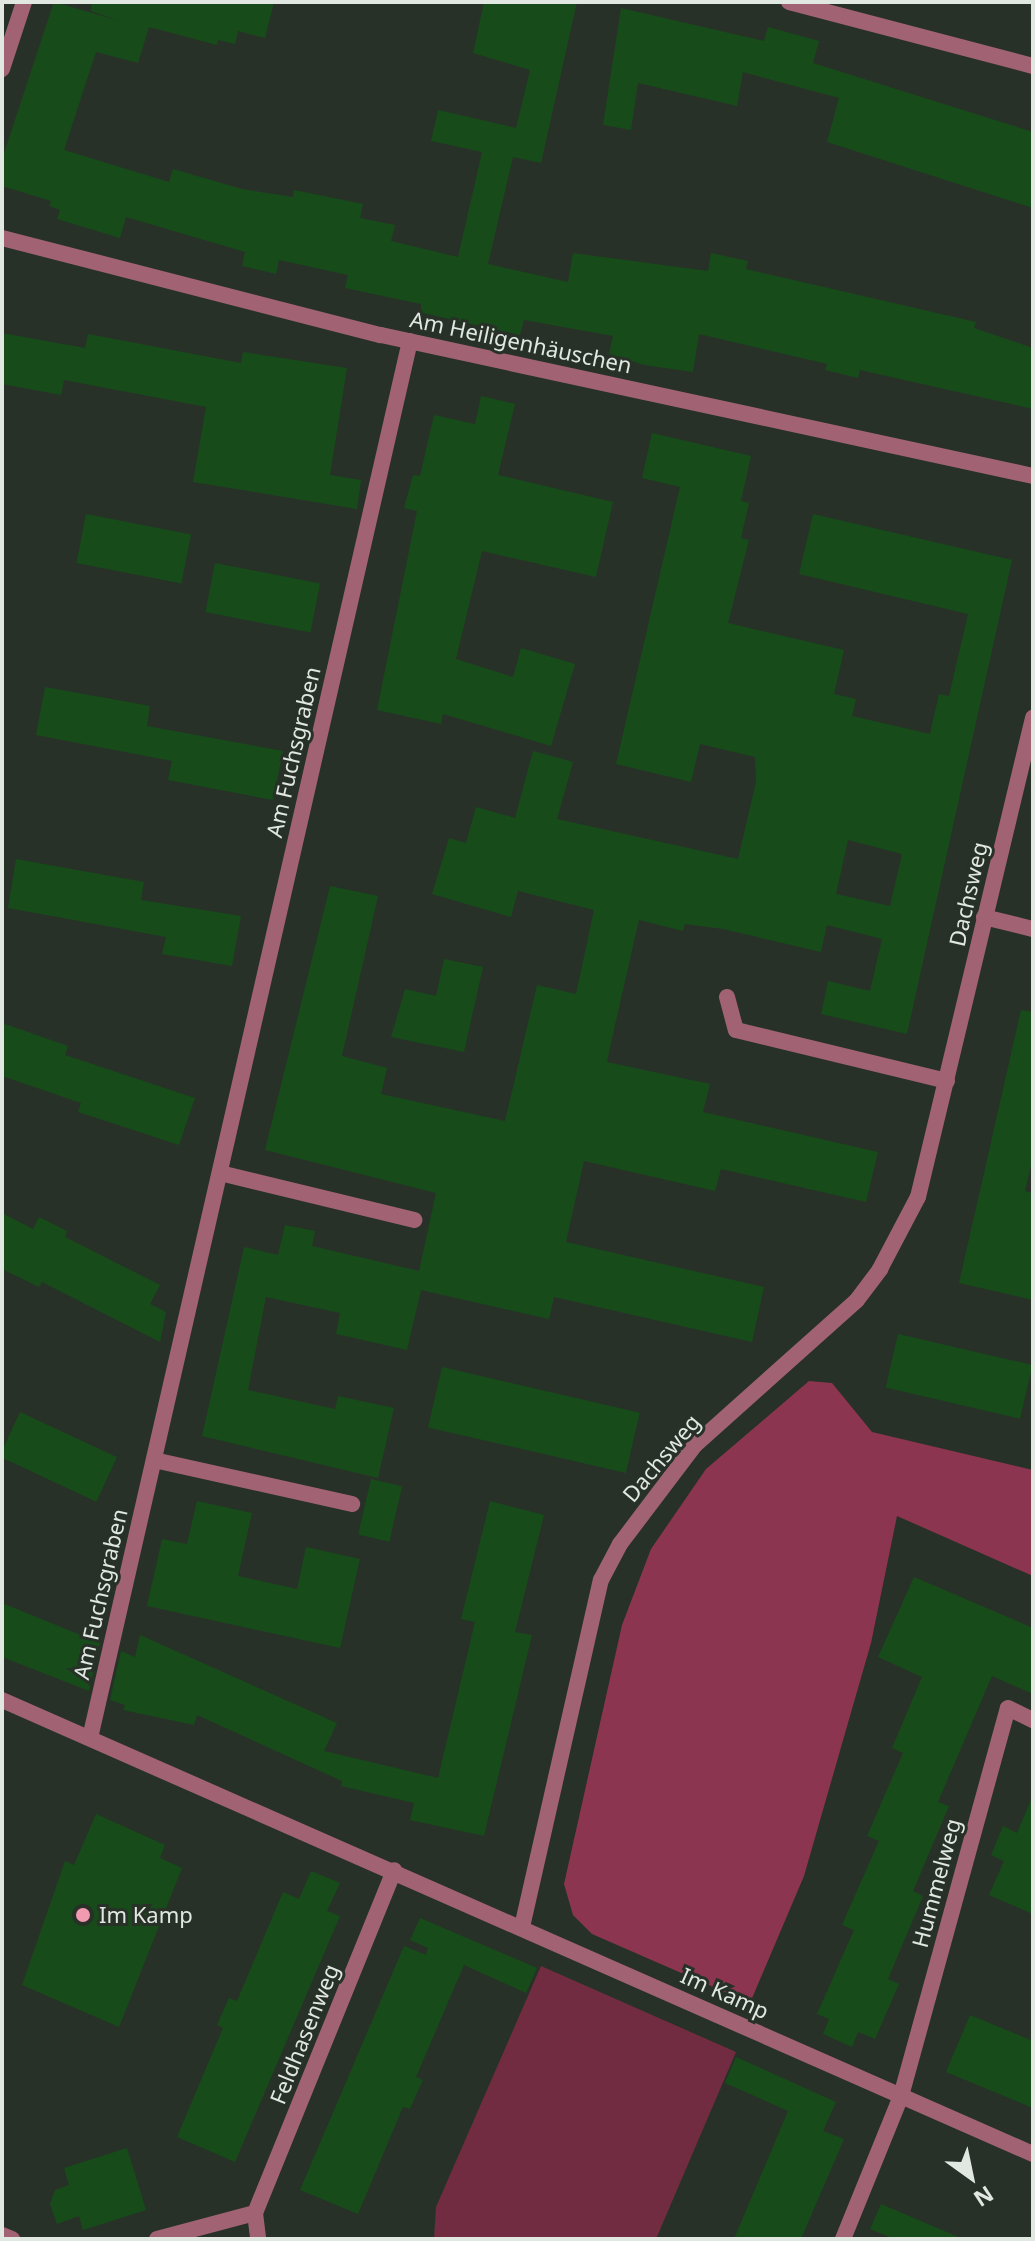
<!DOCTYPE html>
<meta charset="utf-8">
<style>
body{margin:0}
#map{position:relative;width:1035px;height:2241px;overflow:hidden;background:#273127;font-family:"Noto Sans",sans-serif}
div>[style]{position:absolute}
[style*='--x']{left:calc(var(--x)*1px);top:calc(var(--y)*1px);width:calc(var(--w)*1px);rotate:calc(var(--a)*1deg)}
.green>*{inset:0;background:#712c41}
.forest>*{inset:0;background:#8c3550}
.building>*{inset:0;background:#174c1a;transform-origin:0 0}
.minor>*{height:16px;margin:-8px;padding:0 8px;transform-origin:8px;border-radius:8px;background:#a16373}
.tertiary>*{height:16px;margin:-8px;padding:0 8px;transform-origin:8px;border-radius:8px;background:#a16373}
.dots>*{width:22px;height:22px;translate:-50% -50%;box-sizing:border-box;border:4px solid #273127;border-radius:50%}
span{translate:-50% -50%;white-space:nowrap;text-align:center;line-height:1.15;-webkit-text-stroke:6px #273127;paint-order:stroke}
.street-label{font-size:22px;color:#e1e7e1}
.poi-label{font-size:22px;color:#e1e7e1}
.left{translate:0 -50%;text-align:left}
.frame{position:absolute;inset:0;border:4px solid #e1e7e1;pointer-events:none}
.north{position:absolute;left:931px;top:2137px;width:80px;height:80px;-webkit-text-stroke:6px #273127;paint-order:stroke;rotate:147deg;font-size:22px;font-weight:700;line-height:32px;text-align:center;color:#e1e7e1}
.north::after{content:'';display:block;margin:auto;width:28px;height:36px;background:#e1e7e1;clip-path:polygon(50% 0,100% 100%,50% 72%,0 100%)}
</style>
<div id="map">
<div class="green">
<div style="clip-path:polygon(541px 1966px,736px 2052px,656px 2239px,434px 2239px,436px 2207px)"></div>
</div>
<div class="forest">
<div style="clip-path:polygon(809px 1381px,832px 1383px,872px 1432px,1033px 1470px,1033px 1576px,897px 1516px,871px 1643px,804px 1876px,750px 2003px,592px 1934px,573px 1915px,564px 1884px,622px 1625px,651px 1549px,706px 1469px)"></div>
</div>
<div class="building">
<div style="clip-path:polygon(54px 2px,120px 21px,91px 11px,92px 2px,274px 2px,265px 38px,238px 31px,235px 44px,218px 40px,217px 45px,149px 27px,138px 63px,96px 52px,64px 150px,169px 182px,173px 169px,242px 189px,293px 197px,294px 190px,363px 204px,360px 218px,395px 225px,391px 241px,458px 257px,482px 152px,431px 141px,438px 110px,516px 128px,530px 70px,473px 53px,484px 2px,577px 2px,541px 163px,513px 157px,488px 264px,568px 282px,573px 253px,708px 271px,711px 253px,748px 261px,746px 269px,976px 322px,974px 328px,1033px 348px,1033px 409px,860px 370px,858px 378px,825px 370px,827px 364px,699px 334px,693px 372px,644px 365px,609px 354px,613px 336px,524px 320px,520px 335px,419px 312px,421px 304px,345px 288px,348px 275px,279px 260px,276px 274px,242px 266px,245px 252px,126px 217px,120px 238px,57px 219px,60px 210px,49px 206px,51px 201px,2px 186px,2px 159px)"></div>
<div style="clip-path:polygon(621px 8px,764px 41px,768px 27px,819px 41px,813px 63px,1033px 132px,1033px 208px,827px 142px,839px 98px,743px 72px,737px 106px,638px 83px,631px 130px,603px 125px)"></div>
<div style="clip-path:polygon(2px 333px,85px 348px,88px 334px,241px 363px,243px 352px,347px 368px,330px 475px,361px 480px,357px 509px,193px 482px,206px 407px,64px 380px,61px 395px,2px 384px)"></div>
<div style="clip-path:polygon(481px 396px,515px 404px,498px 475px,613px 502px,596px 577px,482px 551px,456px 659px,513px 677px,521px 648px,575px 664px,551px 746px,443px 714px,441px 724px,377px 710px,417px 511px,404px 508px,413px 475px,420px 476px,434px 415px,475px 424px)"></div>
<div style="clip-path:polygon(evenodd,652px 433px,751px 456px,741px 501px,749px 503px,741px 538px,749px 540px,728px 623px,844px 650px,834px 694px,856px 699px,852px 716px,930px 734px,939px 694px,949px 696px,968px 614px,799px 574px,813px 514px,1012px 560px,907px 1034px,821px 1014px,828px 981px,870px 991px,882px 939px,827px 925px,821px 952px,723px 929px,685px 924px,683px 931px,639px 920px,610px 1047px,607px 1062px,710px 1084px,703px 1112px,878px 1152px,866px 1202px,721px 1169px,715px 1191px,584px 1161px,566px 1242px,764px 1287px,752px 1342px,554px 1297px,549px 1319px,421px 1290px,407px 1350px,336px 1334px,340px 1313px,266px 1297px,248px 1390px,335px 1409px,338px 1396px,394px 1408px,378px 1478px,202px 1436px,244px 1247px,278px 1255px,285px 1225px,315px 1231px,312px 1246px,419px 1271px,436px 1193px,265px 1150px,330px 886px,378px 896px,342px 1056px,387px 1068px,381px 1094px,505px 1121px,537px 985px,576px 994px,594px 910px,518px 891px,511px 917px,432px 894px,449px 838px,466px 843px,476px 807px,515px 818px,533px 751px,573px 762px,557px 819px,738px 859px,756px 782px,755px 757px,700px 744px,691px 782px,616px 764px,680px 487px,642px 478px,652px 433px,848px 840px,902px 854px,890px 906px,836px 894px,848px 840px)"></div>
<div style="left:86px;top:514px;width:107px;height:50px;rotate:11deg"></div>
<div style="left:215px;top:563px;width:107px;height:50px;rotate:11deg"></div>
<div style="clip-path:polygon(45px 687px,150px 706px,147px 726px,283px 751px,273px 800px,168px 780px,172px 761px,36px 735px)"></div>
<div style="clip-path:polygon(16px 859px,144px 882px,141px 900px,241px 916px,232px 966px,162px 954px,166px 937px,8px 908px)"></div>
<div style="clip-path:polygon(444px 959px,483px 967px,464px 1052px,391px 1037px,405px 989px,436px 996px)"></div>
<div style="clip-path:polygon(1021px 1010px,1033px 1012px,1033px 1157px,1025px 1191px,1033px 1193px,1033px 1300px,959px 1283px)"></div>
<div style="clip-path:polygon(2px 1023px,68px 1046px,65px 1055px,195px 1098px,179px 1145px,78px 1112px,81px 1103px,2px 1076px)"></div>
<div style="clip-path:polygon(2px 1213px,33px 1229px,39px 1217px,67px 1231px,65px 1237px,160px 1285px,150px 1304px,166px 1312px,160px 1342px,42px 1282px,39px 1287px,2px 1269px)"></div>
<div style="left:898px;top:1334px;width:138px;height:55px;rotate:13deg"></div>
<div style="left:442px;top:1367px;width:203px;height:62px;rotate:13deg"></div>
<div style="left:20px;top:1412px;width:107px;height:49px;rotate:25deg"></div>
<div style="left:371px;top:1479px;width:32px;height:57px;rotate:13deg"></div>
<div style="clip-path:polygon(197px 1501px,252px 1513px,238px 1576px,297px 1589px,306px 1547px,360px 1559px,340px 1648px,147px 1606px,162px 1539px,187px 1544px)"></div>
<div style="clip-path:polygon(490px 1501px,544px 1515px,515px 1632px,532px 1635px,484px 1836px,410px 1820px,414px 1803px,341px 1786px,342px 1781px,197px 1715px,194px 1725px,123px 1710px,125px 1705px,110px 1700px,121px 1651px,135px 1657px,140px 1635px,337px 1723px,324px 1751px,438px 1778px,475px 1622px,461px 1619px)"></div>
<div style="clip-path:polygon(914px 1577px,1033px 1628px,1033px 1694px,992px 1676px,938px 1802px,949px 1806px,913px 1891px,923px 1896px,888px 1979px,899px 1984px,875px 2039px,858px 2032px,852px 2047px,823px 2034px,829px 2019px,817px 2014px,854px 1930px,842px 1925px,879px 1841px,867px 1836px,903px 1753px,892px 1748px,922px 1677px,878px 1657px)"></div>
<div style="clip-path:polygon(2px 1603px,100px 1643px,89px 1691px,2px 1657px)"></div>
<div style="clip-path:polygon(1033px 1795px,1033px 1914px,989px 1895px,1004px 1861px,991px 1855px,1003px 1826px,1017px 1833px)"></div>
<div style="clip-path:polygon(96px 1814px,165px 1845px,160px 1858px,182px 1868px,119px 2027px,22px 1985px,65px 1861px,74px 1865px)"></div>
<div style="clip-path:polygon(311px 1871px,340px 1883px,327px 1911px,340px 1916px,235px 2162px,177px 2137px,223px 2028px,217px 2025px,229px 1998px,237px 2001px,283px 1892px,299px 1899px)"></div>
<div style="clip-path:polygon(420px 1918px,537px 1968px,526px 1993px,464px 1965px,416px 2077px,423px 2080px,416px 2095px,410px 2109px,403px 2107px,358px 2214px,300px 2190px,404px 1946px,426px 1955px,428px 1948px,410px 1940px)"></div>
<div style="clip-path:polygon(970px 2015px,1033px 2041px,1033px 2108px,946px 2072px)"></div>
<div style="clip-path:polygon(736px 2057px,836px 2102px,823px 2131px,844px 2139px,801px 2239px,734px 2239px,788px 2111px,725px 2083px)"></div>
<div style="clip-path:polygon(127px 2148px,146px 2210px,83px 2230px,79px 2216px,57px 2224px,50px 2204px,55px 2190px,69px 2185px,64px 2168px)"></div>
<div style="clip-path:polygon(881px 2204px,963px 2239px,894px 2239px,870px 2229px)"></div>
</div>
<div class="minor">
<div style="--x:2;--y:69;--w:71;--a:-71.8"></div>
<div style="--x:2;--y:238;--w:391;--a:14.4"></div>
<div style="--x:381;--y:335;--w:667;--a:12.2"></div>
<div style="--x:984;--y:917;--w:50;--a:13.8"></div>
<div style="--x:727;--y:997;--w:34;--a:75"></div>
<div style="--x:736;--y:1030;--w:217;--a:13.6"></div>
<div style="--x:220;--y:1173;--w:200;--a:13.6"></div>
<div style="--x:154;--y:1460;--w:203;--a:12.5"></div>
<div style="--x:2;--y:1700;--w:1127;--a:23.77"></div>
<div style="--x:90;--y:1738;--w:1433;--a:-77.1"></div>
<div style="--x:522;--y:1927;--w:356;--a:-77.2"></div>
<div style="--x:601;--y:1580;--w:41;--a:-62.2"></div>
<div style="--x:620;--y:1544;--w:124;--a:-52.9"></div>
<div style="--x:695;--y:1445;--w:217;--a:-41.8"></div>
<div style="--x:857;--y:1300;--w:39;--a:-53"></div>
<div style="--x:880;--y:1269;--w:81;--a:-62.2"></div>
<div style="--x:918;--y:1197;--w:493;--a:-76.5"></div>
<div style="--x:255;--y:2213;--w:26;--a:83"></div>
<div style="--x:2;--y:2235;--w:11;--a:22"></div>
<div style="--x:157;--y:2239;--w:101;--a:-14.9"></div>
<div style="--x:255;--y:2213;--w:370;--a:-67.9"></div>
<div style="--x:843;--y:2239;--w:154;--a:-67.9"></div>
<div style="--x:901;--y:2096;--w:402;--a:-74.6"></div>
<div style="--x:1008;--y:1708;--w:28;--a:26"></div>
</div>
<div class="tertiary">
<div style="--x:789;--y:2;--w:252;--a:14.7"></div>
</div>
<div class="dots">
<div style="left:83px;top:1915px;background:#f29ab0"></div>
</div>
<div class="street-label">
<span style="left:521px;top:342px;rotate:12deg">Am Heiligenhäuschen</span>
<span style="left:293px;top:752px;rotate:-77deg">Am Fuchsgraben</span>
<span style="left:968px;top:894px;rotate:-77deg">Dachsweg</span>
<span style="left:661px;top:1458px;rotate:-50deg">Dachsweg</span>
<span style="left:100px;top:1594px;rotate:-77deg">Am Fuchsgraben</span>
<span style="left:936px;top:1883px;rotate:-75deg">Hummelweg</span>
<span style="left:725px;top:1993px;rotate:24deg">Im Kamp</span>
<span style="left:304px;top:2034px;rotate:-68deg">Feldhasenweg</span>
</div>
<div class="poi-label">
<span class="left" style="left:99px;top:1915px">Im Kamp</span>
</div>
<div class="frame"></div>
<div class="north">N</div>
</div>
